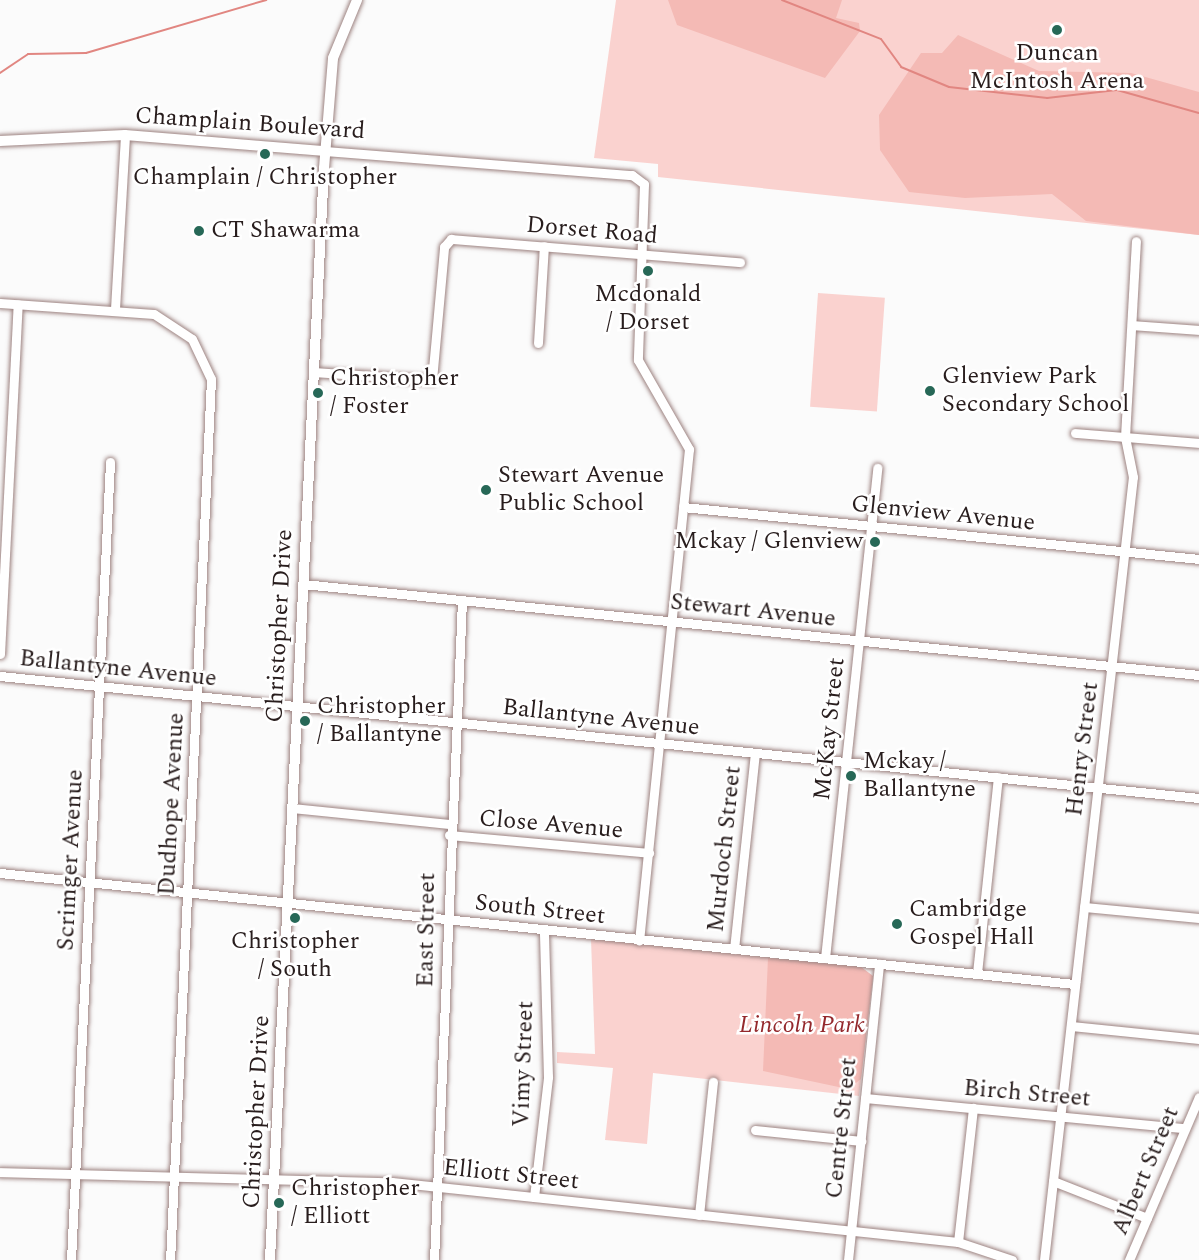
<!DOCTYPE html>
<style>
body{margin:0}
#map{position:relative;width:1199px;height:1260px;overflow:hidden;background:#fbfbfb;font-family:Spectral,serif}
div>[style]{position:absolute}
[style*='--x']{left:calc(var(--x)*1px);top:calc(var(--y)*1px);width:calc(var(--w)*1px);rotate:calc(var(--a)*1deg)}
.green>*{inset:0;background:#fad2cf;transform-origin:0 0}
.forest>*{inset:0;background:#f4bab5}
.stream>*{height:2px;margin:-1px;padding:0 1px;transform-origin:1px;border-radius:1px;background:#e18681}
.roads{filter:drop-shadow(0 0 2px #9d8381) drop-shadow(0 0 2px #9d8381)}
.minor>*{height:9px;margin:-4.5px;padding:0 4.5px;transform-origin:4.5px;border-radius:4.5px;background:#fff}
.tertiary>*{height:10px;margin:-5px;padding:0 5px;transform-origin:5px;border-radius:5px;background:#fff}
.dots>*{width:16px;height:16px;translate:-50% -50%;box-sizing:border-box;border:3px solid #fff;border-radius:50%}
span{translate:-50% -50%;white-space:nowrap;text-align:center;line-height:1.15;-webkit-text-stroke:5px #fff;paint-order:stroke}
.poi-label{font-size:24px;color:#281d1d}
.left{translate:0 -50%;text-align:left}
.right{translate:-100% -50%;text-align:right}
.street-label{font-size:24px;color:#281d1d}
.park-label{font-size:24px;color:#94282c;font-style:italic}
</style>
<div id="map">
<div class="green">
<div style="clip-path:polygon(616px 0,1199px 0,1199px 235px,658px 177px,658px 164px,594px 158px)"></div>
<div style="left:818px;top:293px;width:67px;height:114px;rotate:4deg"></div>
<div style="clip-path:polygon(591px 939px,861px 967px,873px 976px,859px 1096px,653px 1073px,647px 1144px,605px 1140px,613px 1068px,557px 1063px,557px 1052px,595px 1054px)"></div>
</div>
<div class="forest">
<div style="clip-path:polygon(668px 0,842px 0,836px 18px,859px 23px,860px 31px,825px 78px,677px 25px)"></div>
<div style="clip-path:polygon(958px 35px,1039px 71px,1131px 73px,1199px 92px,1199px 235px,1086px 221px,1052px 194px,965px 198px,909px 192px,880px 150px,879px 115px,921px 53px,942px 53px)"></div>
<div style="clip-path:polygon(768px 958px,861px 967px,873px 976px,861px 1079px,848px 1089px,763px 1071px)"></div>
</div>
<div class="stream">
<div style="--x:782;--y:0;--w:106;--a:21.5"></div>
<div style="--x:881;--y:39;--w:34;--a:54"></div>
<div style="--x:901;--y:67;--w:52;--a:22.6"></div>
<div style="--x:949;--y:87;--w:99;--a:6.4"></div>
<div style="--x:1047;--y:98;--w:70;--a:-6.5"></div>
<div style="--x:1117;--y:90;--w:85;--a:15.7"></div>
<div style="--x:0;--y:73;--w:34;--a:-34"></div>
<div style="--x:28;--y:54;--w:58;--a:-1"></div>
<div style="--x:86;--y:53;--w:188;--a:-16.4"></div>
</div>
<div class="roads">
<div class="minor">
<div style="--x:325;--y:151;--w:308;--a:4.5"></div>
<div style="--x:632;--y:175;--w:15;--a:37"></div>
<div style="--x:644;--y:184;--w:176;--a:92"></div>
<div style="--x:638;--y:360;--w:103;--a:60.2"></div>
<div style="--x:689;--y:449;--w:494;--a:95.8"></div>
<div style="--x:0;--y:303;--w:154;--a:4.1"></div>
<div style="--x:154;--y:314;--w:45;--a:33.3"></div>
<div style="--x:192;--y:339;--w:44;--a:64.6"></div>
<div style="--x:211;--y:379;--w:882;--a:92.66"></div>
<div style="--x:115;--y:309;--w:174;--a:-86.7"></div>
<div style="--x:1132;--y:325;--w:67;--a:4.3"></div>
<div style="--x:538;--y:343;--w:97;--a:-86.5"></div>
<div style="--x:314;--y:372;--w:118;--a:3.9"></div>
<div style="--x:432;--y:380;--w:134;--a:-84.8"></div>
<div style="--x:444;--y:247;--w:11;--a:-49"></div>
<div style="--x:451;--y:239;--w:290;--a:4.6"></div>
<div style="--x:1075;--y:433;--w:124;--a:4.6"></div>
<div style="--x:683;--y:507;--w:519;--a:5.75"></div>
<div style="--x:303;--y:584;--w:901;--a:5.8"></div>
<div style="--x:0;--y:654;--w:350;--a:-87.1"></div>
<div style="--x:0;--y:676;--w:1205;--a:5.81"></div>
<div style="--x:292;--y:808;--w:158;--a:5.8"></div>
<div style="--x:449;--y:835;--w:201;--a:5.1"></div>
<div style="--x:0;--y:873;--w:1081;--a:5.9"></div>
<div style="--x:1084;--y:907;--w:116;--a:5.5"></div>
<div style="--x:734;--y:949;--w:197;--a:-83.9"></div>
<div style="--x:825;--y:958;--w:493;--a:-83.9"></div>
<div style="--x:977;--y:973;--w:197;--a:-83.9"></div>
<div style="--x:1071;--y:1026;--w:129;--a:5.8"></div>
<div style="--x:865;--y:1098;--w:321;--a:5.4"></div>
<div style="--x:755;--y:1130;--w:107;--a:5.9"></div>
<div style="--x:0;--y:1172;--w:392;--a:1.5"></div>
<div style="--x:392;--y:1182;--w:569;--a:6.05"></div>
<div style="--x:958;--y:1242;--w:57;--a:18.4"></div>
<div style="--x:1053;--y:1181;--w:101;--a:21.5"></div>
<div style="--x:534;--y:1197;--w:121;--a:-83.3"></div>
<div style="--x:548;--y:1077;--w:147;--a:-91.6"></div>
<div style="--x:699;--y:1215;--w:134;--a:-84"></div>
<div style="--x:958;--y:1242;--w:135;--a:-83.6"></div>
<div style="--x:71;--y:1260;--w:799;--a:-87.2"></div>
<div style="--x:434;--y:1260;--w:660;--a:-87.57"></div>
<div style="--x:848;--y:1260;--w:298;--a:-84"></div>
<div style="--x:1044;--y:1260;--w:788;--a:-83.52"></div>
<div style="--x:1133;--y:477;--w:41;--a:-101.3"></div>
<div style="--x:1125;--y:437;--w:196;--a:-86.8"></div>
<div style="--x:1129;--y:1260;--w:177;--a:-66.8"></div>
</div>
<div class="tertiary">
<div style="--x:0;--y:141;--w:125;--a:-2.7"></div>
<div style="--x:125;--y:135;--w:201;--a:4.6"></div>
<div style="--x:270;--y:1260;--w:1093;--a:-87.17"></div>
<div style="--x:324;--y:168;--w:110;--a:-85.3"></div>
<div style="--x:333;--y:58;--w:63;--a:-67.5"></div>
</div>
</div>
<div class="dots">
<div style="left:1057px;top:30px;background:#276857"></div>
<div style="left:265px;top:154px;background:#276857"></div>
<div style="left:199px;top:231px;background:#276857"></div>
<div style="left:648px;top:271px;background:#276857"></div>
<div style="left:930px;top:391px;background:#276857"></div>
<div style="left:318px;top:393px;background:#276857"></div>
<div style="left:486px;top:490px;background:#276857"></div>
<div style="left:875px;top:542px;background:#276857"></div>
<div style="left:305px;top:721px;background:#276857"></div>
<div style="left:851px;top:776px;background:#276857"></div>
<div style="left:295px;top:918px;background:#276857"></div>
<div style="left:897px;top:924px;background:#276857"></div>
<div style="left:279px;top:1203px;background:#276857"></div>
</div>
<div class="poi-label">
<span style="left:1057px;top:68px">Duncan<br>McIntosh Arena</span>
<span style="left:265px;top:178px">Champlain / Christopher</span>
<span class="left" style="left:211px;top:231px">CT Shawarma</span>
<span style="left:648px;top:309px">Mcdonald<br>/ Dorset</span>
<span class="left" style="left:942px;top:391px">Glenview Park<br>Secondary School</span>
<span class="left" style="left:330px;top:393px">Christopher<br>/ Foster</span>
<span class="left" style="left:498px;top:490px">Stewart Avenue<br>Public School</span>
<span class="right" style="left:863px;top:542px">Mckay / Glenview</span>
<span class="left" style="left:317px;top:721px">Christopher<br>/ Ballantyne</span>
<span class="left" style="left:863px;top:776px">Mckay /<br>Ballantyne</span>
<span class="left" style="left:909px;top:924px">Cambridge<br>Gospel Hall</span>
<span style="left:295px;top:956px">Christopher<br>/ South</span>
<span class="left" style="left:291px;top:1203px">Christopher<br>/ Elliott</span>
</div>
<div class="street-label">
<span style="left:250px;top:124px;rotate:4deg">Champlain Boulevard</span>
<span style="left:592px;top:231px;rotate:5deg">Dorset Road</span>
<span style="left:943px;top:514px;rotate:6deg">Glenview Avenue</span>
<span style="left:753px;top:611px;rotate:6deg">Stewart Avenue</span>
<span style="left:280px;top:626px;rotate:-87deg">Christopher Drive</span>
<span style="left:118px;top:669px;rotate:6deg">Ballantyne Avenue</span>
<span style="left:601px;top:718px;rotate:6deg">Ballantyne Avenue</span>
<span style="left:830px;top:729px;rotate:-84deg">McKay Street</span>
<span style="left:1083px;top:749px;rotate:-83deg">Henry Street</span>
<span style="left:172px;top:804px;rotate:-87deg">Dudhope Avenue</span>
<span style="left:551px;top:825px;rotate:5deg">Close Avenue</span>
<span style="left:725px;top:849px;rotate:-84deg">Murdoch Street</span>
<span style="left:71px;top:860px;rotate:-87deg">Scrimger Avenue</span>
<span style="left:540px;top:910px;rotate:6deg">South Street</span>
<span style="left:427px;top:930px;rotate:-89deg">East Street</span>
<span style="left:524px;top:1064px;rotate:-88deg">Vimy Street</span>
<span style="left:1027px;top:1094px;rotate:5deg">Birch Street</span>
<span style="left:257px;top:1112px;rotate:-87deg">Christopher Drive</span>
<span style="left:842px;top:1128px;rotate:-84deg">Centre Street</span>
<span style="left:1146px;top:1171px;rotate:-67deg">Albert Street</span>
<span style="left:511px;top:1175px;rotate:6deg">Elliott Street</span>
</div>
<div class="park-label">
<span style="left:802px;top:1026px">Lincoln Park</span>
</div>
</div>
